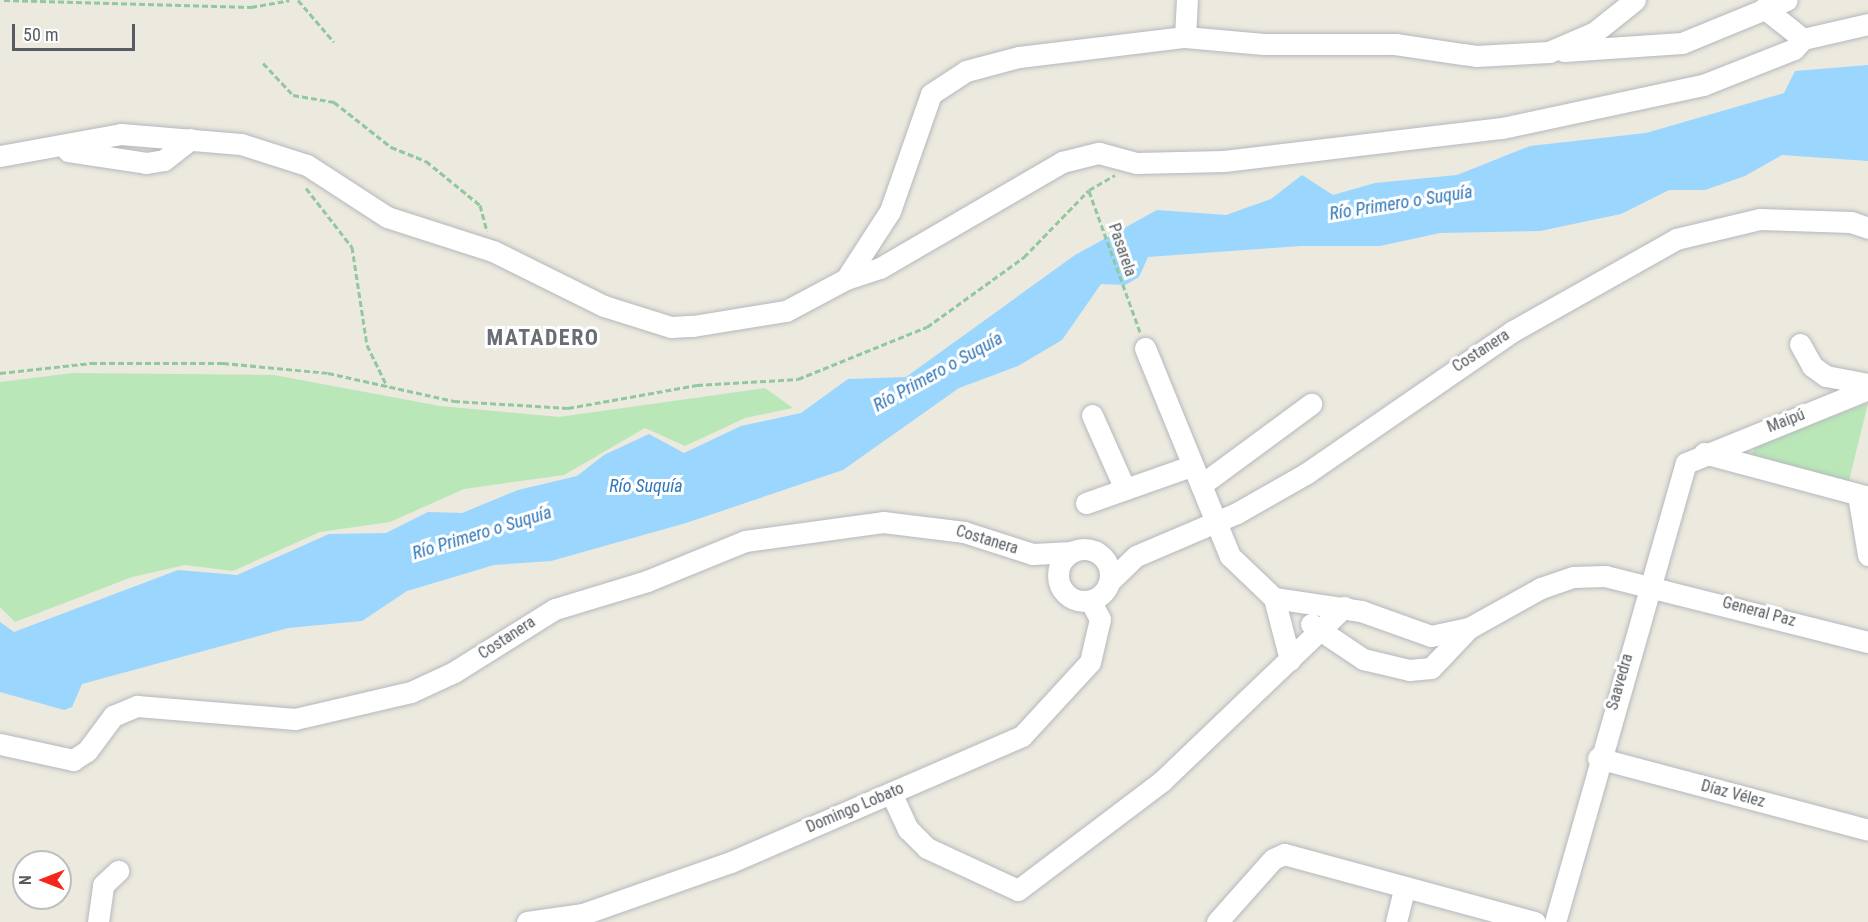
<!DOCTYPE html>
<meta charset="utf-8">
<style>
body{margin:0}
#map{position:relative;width:1868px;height:922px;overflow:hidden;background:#ece9de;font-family:"Roboto Condensed",sans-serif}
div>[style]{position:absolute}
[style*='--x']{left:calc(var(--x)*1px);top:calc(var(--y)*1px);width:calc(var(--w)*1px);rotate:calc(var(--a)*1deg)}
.green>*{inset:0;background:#b9e7b8}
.water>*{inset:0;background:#9bd6ff}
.path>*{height:3px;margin-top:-1.5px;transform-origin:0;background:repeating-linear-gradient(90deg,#91c89f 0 6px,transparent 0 9px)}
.roads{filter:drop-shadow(0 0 2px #b4b8bd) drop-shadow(0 0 2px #b4b8bd)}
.minor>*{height:21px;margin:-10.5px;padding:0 10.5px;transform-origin:10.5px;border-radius:10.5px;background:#fff}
.minor>.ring{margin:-10.5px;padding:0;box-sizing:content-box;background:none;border:21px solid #fff;border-radius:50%}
span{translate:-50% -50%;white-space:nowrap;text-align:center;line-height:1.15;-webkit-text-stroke:6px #fff;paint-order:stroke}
.street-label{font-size:16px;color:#575c61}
.water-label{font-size:18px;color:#3277b8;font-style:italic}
.district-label{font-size:22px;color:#686e73;font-weight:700;letter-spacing:1.5px}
.north{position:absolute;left:12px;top:850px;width:60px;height:60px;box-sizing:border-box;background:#fff;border:2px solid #bcbec0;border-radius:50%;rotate:270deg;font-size:16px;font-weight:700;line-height:24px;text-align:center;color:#575c61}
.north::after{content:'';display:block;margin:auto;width:21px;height:27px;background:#f6261a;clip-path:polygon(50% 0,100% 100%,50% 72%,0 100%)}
.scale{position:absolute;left:12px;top:24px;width:123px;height:27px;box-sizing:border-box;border:3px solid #575c61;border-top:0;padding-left:8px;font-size:18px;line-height:21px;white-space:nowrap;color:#575c61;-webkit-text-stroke:4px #fff;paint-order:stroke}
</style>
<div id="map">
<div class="green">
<div style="clip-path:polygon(73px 373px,274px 375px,440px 406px,559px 417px,765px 388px,793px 408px,745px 418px,685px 446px,645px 428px,564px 475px,464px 489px,390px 522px,320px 532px,233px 571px,185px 565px,132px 577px,15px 622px,0 607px,0 382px)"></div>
<div style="clip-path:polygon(1868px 403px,1849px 481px,1751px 455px,1756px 446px)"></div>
</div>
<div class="water">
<div style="clip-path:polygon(1868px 65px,1868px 161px,1782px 155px,1745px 176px,1705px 190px,1669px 190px,1621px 214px,1540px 231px,1440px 233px,1380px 246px,1300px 246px,1148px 257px,1139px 277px,1125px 285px,1101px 284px,1062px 340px,1018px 366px,959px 388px,843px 470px,686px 523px,551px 561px,494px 565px,407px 591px,362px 621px,288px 628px,82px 684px,72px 707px,64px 710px,0 692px,0 622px,14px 632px,178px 570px,237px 575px,329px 534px,386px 533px,428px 512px,462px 513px,518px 490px,577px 476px,604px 455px,649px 434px,684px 453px,741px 426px,801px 413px,848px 379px,906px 377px,1075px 255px,1157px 210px,1226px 215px,1271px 199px,1302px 175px,1333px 195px,1375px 183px,1457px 175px,1530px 146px,1646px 133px,1784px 93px,1795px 71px)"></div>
</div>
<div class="path">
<div style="--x:4;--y:0;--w:247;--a:1.6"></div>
<div style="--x:251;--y:7;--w:39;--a:-10"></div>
<div style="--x:298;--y:0;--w:55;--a:49.4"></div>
<div style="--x:263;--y:63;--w:44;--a:46.8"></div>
<div style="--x:293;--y:95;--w:42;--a:9.7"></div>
<div style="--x:334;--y:102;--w:73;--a:38.3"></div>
<div style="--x:391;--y:147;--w:38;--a:22"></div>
<div style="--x:426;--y:161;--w:70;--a:39.2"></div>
<div style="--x:480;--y:205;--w:27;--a:75"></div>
<div style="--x:306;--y:188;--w:75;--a:52.1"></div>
<div style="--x:352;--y:247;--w:99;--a:81.3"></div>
<div style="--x:367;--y:345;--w:46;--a:64"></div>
<div style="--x:1089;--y:191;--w:150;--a:70.1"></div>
<div style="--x:0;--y:373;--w:92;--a:-6.3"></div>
<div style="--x:91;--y:363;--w:132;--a:0"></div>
<div style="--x:223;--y:363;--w:105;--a:5.4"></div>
<div style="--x:328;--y:373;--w:129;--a:12.5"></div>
<div style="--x:454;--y:401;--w:114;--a:3.5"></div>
<div style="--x:568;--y:408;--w:131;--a:-10.1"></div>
<div style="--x:697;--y:385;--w:101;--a:-3.4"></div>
<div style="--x:798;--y:379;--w:139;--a:-22"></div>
<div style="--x:927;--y:327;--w:120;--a:-35.8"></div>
<div style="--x:1024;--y:257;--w:93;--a:-45.9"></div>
<div style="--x:1089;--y:190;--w:30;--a:-30"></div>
</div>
<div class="roads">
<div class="minor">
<div style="--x:1764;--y:8;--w:50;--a:38.5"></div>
<div style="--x:1185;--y:37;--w:37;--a:-87"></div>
<div style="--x:1564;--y:51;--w:118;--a:-3.9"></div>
<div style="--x:1682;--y:43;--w:113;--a:-22.3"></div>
<div style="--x:68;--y:151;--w:79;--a:8.7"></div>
<div style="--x:146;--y:163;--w:18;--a:-9"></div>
<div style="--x:164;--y:160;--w:34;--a:-38"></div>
<div style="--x:0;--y:156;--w:123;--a:-10.3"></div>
<div style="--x:121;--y:134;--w:120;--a:4.8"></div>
<div style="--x:241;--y:144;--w:69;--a:17.7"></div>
<div style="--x:307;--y:165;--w:95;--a:33"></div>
<div style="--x:387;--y:217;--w:111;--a:17.8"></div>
<div style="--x:493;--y:251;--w:124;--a:26.4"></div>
<div style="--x:604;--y:306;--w:70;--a:17.4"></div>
<div style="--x:671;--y:327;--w:22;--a:-3"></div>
<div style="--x:693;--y:326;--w:94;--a:-9.2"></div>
<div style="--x:786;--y:311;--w:68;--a:-28.1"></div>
<div style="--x:846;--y:279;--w:81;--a:-57.1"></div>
<div style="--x:890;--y:211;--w:124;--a:-70.7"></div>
<div style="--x:931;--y:94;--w:42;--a:-33.3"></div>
<div style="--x:966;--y:71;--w:55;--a:-14.8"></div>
<div style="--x:1019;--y:57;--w:167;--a:-6.9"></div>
<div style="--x:1185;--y:37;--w:79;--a:5.1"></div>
<div style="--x:1264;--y:44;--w:131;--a:0"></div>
<div style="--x:1395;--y:44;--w:82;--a:8.4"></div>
<div style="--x:1476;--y:56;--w:73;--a:-3.1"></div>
<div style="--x:1549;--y:52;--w:50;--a:-23.5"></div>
<div style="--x:1595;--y:32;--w:51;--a:-38.7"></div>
<div style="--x:846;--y:279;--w:36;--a:-18"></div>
<div style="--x:880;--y:268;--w:211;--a:-30.2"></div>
<div style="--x:1062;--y:162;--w:38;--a:-14"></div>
<div style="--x:1099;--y:153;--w:38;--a:15"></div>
<div style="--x:1136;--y:163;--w:88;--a:-1.3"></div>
<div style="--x:1224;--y:161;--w:280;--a:-6.8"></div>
<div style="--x:1502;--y:128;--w:206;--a:-12.1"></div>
<div style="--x:1703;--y:85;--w:98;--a:-21.6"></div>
<div style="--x:1794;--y:49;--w:13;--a:-48"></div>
<div style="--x:1803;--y:39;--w:67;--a:-13"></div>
<div style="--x:1800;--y:344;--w:25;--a:61"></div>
<div style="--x:1812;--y:366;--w:17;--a:36"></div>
<div style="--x:1826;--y:376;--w:43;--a:10.8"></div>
<div style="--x:1145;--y:348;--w:225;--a:67.8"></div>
<div style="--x:1230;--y:556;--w:61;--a:43.7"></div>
<div style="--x:1274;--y:598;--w:88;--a:8.5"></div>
<div style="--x:1361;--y:611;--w:74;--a:19.7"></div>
<div style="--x:1431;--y:636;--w:39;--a:-12"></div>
<div style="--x:1469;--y:628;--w:82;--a:-29.1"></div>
<div style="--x:1541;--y:588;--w:34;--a:-19"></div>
<div style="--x:1573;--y:577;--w:32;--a:-2"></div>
<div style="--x:1605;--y:576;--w:271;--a:14.1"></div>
<div style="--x:1092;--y:415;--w:81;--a:66"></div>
<div style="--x:1704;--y:453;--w:170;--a:15"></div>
<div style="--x:1201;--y:485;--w:137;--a:-36.4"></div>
<div style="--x:1858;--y:495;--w:61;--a:80.5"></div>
<div style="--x:1086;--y:503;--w:111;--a:-19.4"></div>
<div class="ring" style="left:1058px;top:549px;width:31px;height:31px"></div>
<div style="--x:1109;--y:582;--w:37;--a:-44"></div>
<div style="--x:1136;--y:556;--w:110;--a:-23.1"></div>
<div style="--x:1237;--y:513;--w:81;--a:-29.7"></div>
<div style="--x:1307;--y:473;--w:250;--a:-34.6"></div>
<div style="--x:1513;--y:331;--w:187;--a:-29.4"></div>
<div style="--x:1676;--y:239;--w:86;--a:-13.4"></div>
<div style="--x:1760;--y:219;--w:91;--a:1.9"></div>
<div style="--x:1851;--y:222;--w:18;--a:19"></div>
<div style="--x:1274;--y:598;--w:64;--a:75.5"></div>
<div style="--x:1311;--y:624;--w:63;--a:33.9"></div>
<div style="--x:1363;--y:659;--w:47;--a:13.4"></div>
<div style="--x:1409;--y:670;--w:22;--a:-5"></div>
<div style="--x:1431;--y:668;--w:55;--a:-46.5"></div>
<div style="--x:0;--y:744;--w:75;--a:12.4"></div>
<div style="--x:73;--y:760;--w:17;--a:-33"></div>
<div style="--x:87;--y:751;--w:44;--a:-53.4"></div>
<div style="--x:113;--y:716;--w:26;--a:-23"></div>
<div style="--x:137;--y:706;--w:159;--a:4.7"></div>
<div style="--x:295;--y:719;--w:119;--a:-13.1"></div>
<div style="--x:411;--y:692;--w:47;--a:-24.9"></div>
<div style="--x:454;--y:672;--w:119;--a:-32"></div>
<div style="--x:555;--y:609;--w:96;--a:-16.9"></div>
<div style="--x:647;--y:581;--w:106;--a:-22.2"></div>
<div style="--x:745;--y:541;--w:139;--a:-7.8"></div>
<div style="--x:883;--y:522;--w:82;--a:7"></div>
<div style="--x:964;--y:532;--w:72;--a:17.7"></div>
<div style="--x:1033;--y:554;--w:39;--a:-3"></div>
<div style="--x:1598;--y:758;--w:279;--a:14.9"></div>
<div style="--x:891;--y:793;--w:40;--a:65"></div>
<div style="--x:908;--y:829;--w:27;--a:45"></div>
<div style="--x:927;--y:848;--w:100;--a:24.8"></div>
<div style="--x:1018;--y:890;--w:181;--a:-37.1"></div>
<div style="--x:1162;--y:781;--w:252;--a:-43.7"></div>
<div style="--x:98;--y:922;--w:37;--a:-82"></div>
<div style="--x:103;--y:885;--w:21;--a:-43"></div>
<div style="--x:527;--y:922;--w:57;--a:-8.1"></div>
<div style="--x:583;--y:914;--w:157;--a:-19.4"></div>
<div style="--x:731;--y:862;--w:317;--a:-23.4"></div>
<div style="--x:1022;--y:736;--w:100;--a:-47.4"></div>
<div style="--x:1090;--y:662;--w:44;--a:-76.9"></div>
<div style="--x:1100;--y:619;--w:21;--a:-118"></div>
<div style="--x:1217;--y:922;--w:84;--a:-48.4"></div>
<div style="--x:1273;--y:859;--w:12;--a:-24"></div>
<div style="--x:1284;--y:854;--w:260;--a:15.2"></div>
<div style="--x:1396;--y:922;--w:36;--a:-76"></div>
<div style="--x:1555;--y:922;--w:477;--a:-74.1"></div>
<div style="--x:1686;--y:463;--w:196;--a:-22.1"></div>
</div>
</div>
<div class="street-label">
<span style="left:1122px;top:250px;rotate:71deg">Pasarela</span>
<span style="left:1481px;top:351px;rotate:-33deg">Costanera</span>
<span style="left:1786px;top:421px;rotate:-21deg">Maipú</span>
<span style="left:987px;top:540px;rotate:17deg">Costanera</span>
<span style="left:1759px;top:612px;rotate:15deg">General Paz</span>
<span style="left:507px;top:638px;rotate:-33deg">Costanera</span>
<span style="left:1620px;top:682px;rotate:-74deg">Saavedra</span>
<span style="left:1733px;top:794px;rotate:15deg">Díaz Vélez</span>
<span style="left:855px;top:808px;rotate:-23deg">Domingo Lobato</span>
</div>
<div class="water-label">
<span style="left:1401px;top:203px;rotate:-9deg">Río Primero o Suquía</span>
<span style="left:938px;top:372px;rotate:-29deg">Río Primero o Suquía</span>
<span style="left:646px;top:486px">Río Suquía</span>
<span style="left:482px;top:533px;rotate:-17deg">Río Primero o Suquía</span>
</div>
<div class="district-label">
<span style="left:543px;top:338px">MATADERO</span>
</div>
<div class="north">N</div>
<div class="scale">50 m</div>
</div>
